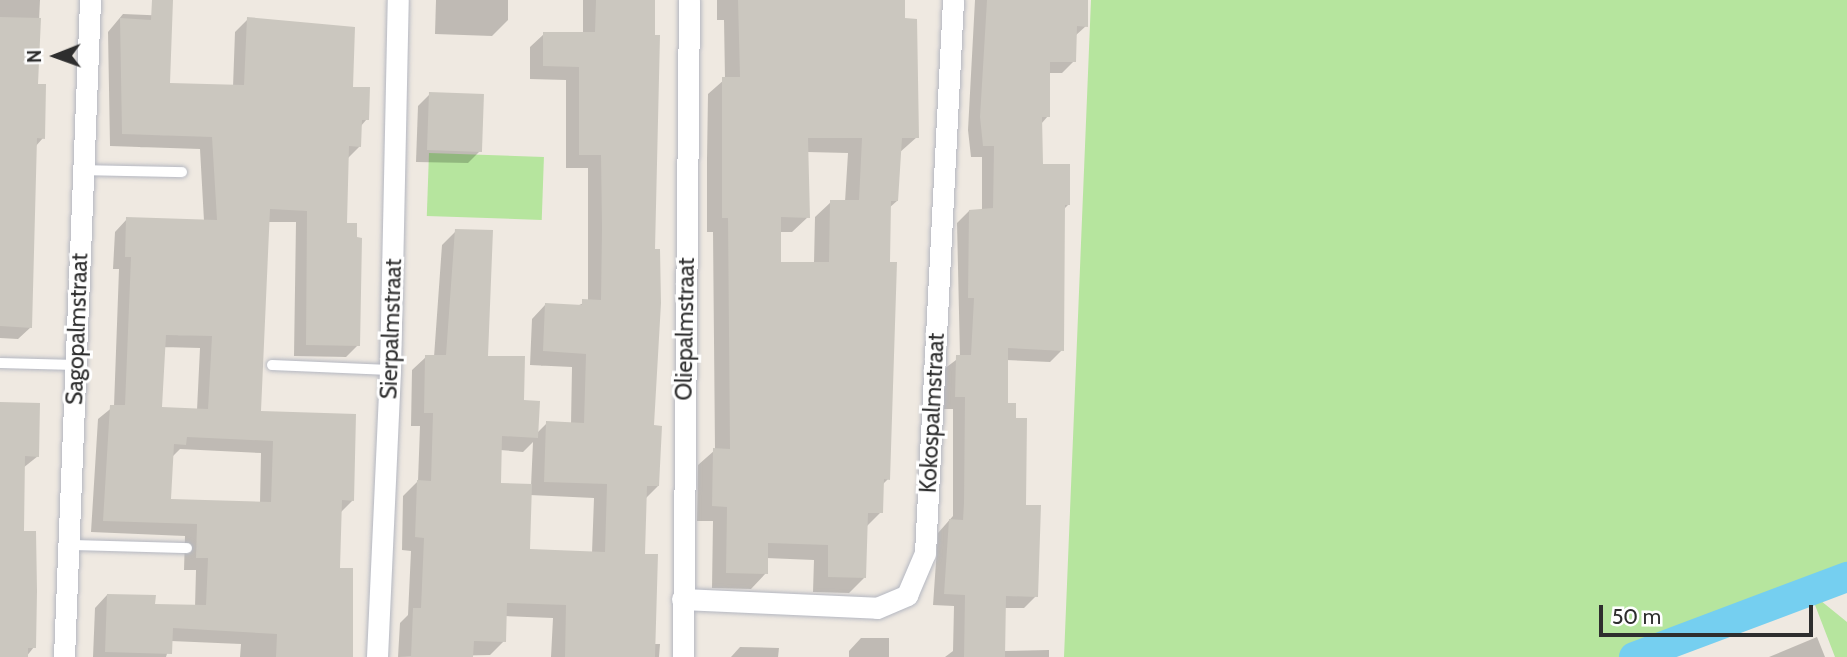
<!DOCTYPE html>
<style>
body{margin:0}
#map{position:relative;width:1847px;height:657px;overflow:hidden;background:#efe9e1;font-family:Cabin,sans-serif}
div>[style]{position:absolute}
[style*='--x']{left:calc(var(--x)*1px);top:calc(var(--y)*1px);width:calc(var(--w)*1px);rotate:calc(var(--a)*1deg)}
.green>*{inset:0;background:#b6e59e;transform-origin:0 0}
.shadow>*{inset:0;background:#0003}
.canal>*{height:30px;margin:-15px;padding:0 15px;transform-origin:15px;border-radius:15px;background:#75cff0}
.building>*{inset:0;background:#cbc7bf;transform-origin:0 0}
.roads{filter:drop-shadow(0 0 2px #b4b7c1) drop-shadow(0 0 2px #b4b7c1)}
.lane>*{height:10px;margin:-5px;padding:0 5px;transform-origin:5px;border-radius:5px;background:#fff}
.street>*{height:21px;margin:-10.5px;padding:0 10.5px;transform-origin:10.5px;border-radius:10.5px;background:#fff}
span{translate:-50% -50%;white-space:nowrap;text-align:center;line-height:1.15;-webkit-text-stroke:6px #fff;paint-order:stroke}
.street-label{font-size:23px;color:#2e2e2e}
.north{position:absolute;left:21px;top:21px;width:70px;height:70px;-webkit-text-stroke:5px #fff;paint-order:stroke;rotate:269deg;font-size:19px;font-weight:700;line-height:28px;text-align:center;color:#2e2e2e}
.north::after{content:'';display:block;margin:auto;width:24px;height:32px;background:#2e2e2e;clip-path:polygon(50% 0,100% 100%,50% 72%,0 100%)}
.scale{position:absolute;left:1599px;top:605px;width:214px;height:32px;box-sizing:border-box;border:4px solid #2e2e2e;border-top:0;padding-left:9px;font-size:21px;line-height:24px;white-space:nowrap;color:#2e2e2e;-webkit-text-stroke:5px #fff;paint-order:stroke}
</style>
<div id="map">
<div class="green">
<div style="clip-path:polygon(1091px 0,1847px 0,1847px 577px,1810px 592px,1847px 622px,1847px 657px,1835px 657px,1810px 592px,1634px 657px,1064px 657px)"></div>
<div style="left:429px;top:153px;width:115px;height:63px;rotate:2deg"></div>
</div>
<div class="shadow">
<div style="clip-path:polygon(0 0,40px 0,36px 85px,43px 138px,35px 147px,31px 327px,18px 339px,0 338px)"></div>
<div style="clip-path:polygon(436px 0,508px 0,508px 20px,492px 36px,435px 34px)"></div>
<div style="clip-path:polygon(evenodd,583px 0,654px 0,653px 427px,658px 486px,645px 499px,643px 555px,654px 644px,660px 644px,659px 657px,551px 657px,553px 618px,505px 616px,504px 641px,490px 655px,398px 657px,400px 623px,408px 615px,411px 551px,402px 550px,403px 496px,418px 481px,420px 426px,411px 426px,412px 370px,426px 357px,434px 357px,442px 245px,456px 231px,486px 357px,523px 402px,537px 433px,547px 423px,571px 424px,572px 367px,530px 365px,532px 319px,545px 305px,577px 306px,588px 301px,588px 168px,566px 168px,566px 80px,530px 79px,530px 47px,544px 34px,583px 34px,583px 0,533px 442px,531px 486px,499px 485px,500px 450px,523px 452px,533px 442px,583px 0,530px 495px,594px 498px,592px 553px,529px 550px,530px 495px)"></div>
<div style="clip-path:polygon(evenodd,717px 0,903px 0,917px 137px,899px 153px,897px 201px,889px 208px,888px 479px,882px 485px,881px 512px,865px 528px,864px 578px,849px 593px,813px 592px,814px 560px,766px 558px,766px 573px,751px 589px,712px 588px,713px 521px,697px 521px,698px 465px,715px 450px,713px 232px,707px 232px,707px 159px,708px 94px,725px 79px,724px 20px,717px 20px,717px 0,807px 152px,848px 153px,845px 202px,831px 202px,815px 217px,814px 263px,779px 263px,779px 232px,792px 232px,808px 217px,807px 152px)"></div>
<div style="clip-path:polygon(975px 0,1087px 0,1086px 26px,1075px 36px,1074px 61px,1062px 73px,1049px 73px,1048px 116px,1041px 124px,1041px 166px,1068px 205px,1063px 210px,1062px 350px,1050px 362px,1006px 360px,1006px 405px,1036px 596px,1024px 608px,1004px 608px,1003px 651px,1049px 650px,1049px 657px,945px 657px,953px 651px,954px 606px,933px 605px,938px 533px,953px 516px,953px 409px,944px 409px,944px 369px,960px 357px,957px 223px,969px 211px,982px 211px,982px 157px,971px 157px,968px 130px)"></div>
<div style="clip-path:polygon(evenodd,123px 14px,171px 16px,168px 85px,233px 87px,235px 32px,248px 19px,351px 88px,367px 119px,360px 127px,360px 146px,347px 159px,345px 224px,358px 345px,346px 357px,294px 356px,296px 222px,268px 222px,259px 413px,353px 500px,340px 513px,338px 569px,351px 570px,351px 657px,240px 657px,241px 644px,171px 641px,166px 657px,93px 657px,95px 608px,107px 595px,153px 605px,195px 607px,196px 570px,184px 570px,185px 536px,91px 532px,98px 419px,114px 406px,119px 269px,113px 269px,115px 232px,127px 219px,204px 221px,200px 149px,110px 146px,108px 32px,123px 14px,164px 347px,200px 348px,197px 410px,160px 408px,164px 347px,123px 14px,180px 449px,261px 453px,260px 503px,169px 500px,171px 458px,180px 449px)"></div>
<div style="clip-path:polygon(430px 94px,480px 151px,468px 163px,416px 162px,418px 106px)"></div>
<div style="clip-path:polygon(0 404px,38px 456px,23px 468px,22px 533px,34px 647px,26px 657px,0 657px)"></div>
<div style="clip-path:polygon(1817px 637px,1825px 657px,1769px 657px)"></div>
<div style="clip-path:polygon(861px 638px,889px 638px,889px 657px,849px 657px,849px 651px)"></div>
<div style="clip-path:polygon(740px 647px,779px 648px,778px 657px,731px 657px)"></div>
</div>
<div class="canal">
<div style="--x:1634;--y:657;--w:228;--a:-20.6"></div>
</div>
<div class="building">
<div style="clip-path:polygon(evenodd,152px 0,173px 0,170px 83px,244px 85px,247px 17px,355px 27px,353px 87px,370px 87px,369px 120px,362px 120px,361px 147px,349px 146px,347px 223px,357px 223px,357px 237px,362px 238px,360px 346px,306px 345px,307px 211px,270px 209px,261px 411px,356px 414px,354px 501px,342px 500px,340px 568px,353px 568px,353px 657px,276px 657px,277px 634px,173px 628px,172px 654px,105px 652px,107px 594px,156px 595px,155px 604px,206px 605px,208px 558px,196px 558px,197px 524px,103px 521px,110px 405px,125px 405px,131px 257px,125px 257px,126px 217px,217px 220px,212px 137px,122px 134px,120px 18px,151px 20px,152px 0,166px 335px,212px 336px,208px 409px,162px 407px,166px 335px,152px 0,187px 437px,273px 441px,271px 502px,171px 499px,174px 444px,186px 445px,187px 437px)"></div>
<div style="clip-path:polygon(596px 0,655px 0,655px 35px,660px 35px,655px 249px,660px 249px,661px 303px,654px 425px,662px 426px,659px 486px,647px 486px,645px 554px,658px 554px,655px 657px,565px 657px,566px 605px,507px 603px,506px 642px,474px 641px,473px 657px,411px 657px,413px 608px,421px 608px,424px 538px,415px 537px,417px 480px,431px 481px,433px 413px,424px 413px,425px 355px,446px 355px,455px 229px,493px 230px,488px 356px,525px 356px,524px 400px,540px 401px,538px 438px,502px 436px,501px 483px,532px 484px,530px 549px,605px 552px,607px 484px,544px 482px,546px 421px,584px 423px,586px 354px,543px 351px,545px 303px,582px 305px,582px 299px,601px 300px,602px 228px,601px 155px,579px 155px,579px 67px,543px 66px,543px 32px,595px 32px)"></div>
<div style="clip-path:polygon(evenodd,738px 0,905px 0,905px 18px,917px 19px,919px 138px,902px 138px,898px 201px,891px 201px,890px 262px,897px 262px,890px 480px,884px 479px,883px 513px,868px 513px,866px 578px,828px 577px,828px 545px,768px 543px,768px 574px,726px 573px,727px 507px,712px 506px,713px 448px,730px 449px,728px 218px,722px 218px,722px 77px,740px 77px,738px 0,808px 138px,862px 138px,859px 200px,830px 200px,829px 262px,781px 262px,781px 217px,810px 218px,808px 138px)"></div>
<div style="clip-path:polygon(987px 0,1088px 0,1088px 27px,1077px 26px,1076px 62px,1050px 62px,1050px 117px,1042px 117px,1043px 164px,1070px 164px,1070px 205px,1065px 205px,1064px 351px,1008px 348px,1008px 403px,1016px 403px,1016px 418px,1027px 418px,1026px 505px,1041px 505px,1038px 597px,1006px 596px,1005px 657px,964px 657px,965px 595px,944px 594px,949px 519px,963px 520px,964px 503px,965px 397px,955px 397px,956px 355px,971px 355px,974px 298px,968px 298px,969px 210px,993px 208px,994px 146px,983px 146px,980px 117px)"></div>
<div style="clip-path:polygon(0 17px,41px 18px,38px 84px,46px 84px,45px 139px,37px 138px,32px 328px,0 326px)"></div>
<div style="left:429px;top:92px;width:55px;height:58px;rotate:2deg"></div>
<div style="clip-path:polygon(0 402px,40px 403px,39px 457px,25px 456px,24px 531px,36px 531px,37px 591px,36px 648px,28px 648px,28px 657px,0 657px)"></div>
</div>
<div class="roads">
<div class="lane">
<div style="--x:83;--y:170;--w:99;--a:1.2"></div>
<div style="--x:0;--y:363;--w:76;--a:1.5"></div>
<div style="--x:272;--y:365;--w:118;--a:2.4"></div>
<div style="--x:69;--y:545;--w:118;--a:1.5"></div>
</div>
<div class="street">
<div style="--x:682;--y:599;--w:195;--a:2.6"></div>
<div style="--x:877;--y:608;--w:33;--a:-23"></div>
<div style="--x:907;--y:595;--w:46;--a:-66.8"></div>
<div style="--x:925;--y:553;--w:554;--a:-87.1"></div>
<div style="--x:64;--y:657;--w:658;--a:-87.73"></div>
<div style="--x:377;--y:657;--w:287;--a:-87.4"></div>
<div style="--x:390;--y:370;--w:370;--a:-88.8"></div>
<div style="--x:683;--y:657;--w:657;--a:-89.48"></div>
</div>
</div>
<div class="street-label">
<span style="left:77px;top:329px;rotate:-88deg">Sagopalmstraat</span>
<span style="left:391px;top:329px;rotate:-88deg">Sierpalmstraat</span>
<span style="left:685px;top:329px;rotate:-89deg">Oliepalmstraat</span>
<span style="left:932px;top:413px;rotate:-87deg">Kokospalmstraat</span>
</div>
<div class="north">N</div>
<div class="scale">50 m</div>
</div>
